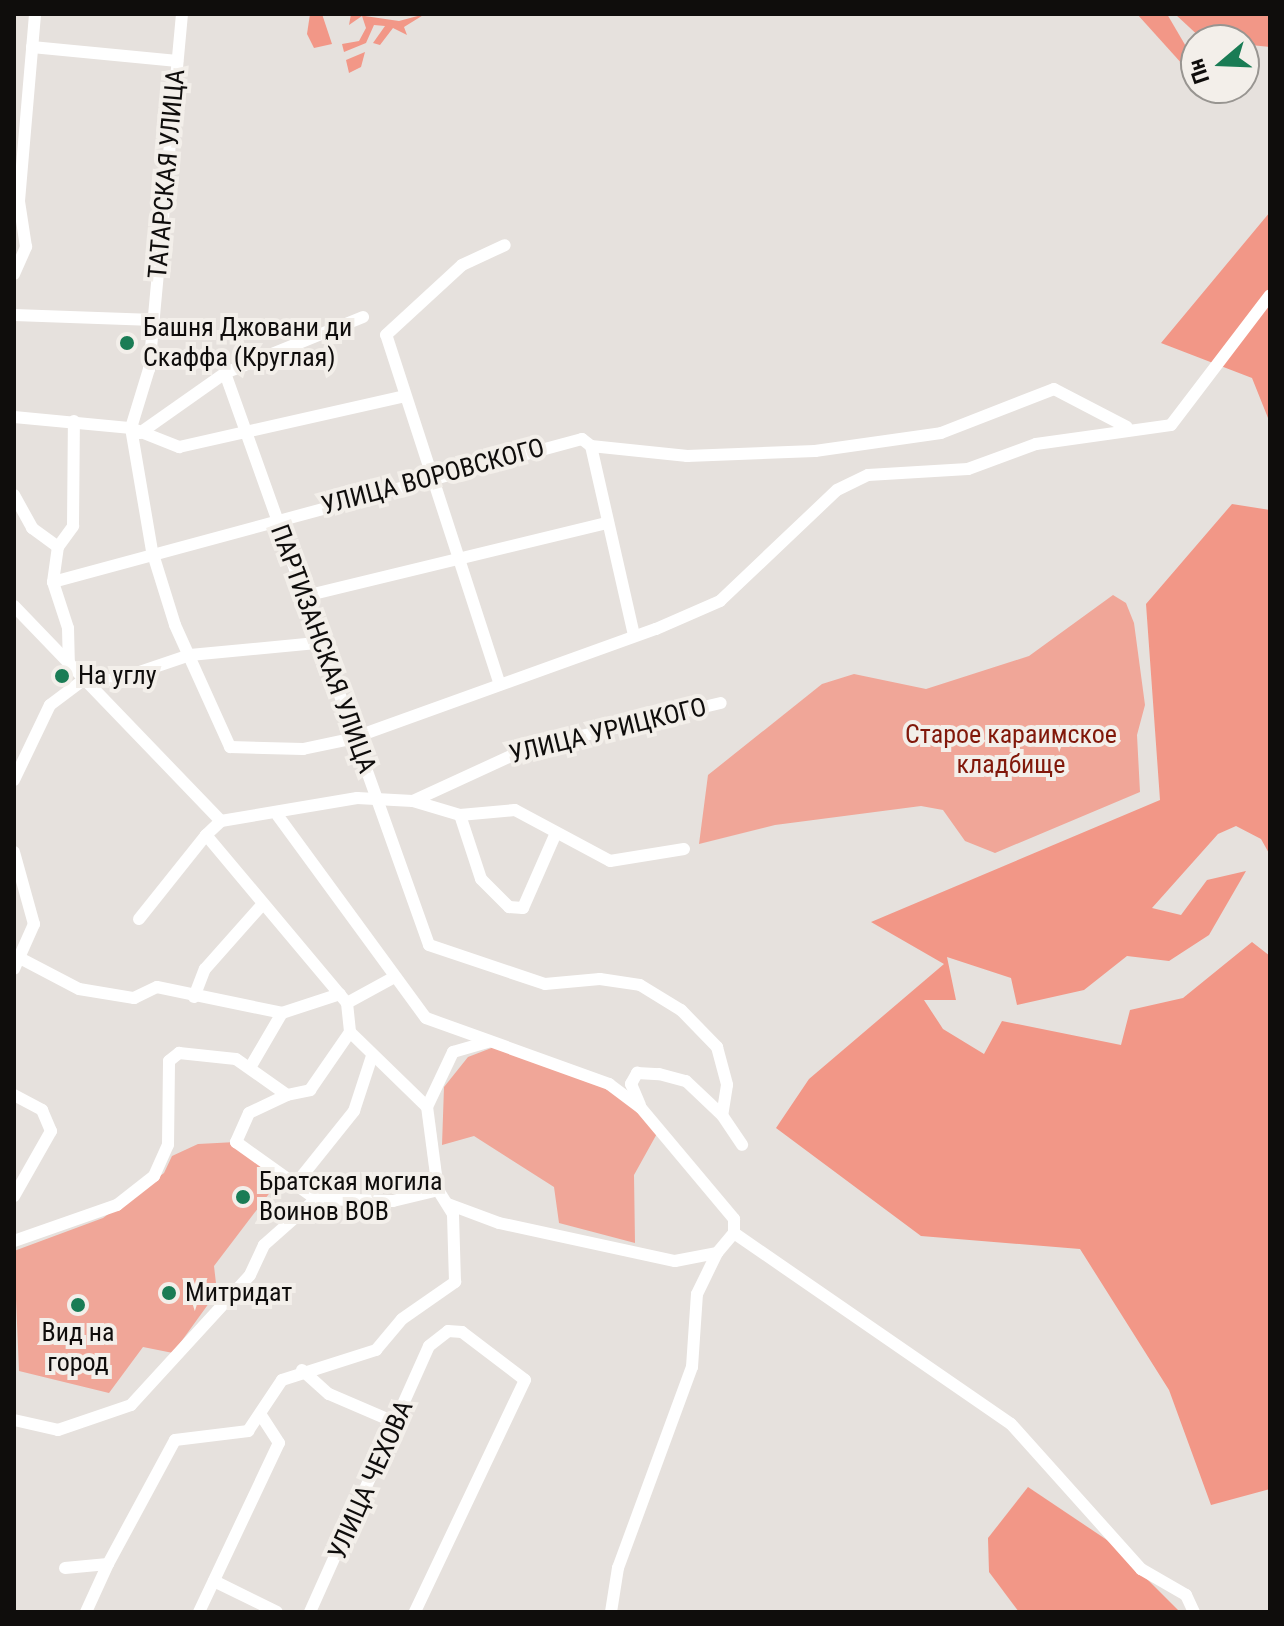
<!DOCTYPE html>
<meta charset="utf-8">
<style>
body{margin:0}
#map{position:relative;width:1284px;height:1626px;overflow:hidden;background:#e6e1dd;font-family:"Roboto Condensed",sans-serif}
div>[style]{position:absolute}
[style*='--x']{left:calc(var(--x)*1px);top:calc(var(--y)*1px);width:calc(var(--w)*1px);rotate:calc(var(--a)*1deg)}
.green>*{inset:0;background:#f0a698}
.forest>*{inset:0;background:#f29787}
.minor>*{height:12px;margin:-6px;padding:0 6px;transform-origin:6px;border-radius:6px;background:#fff}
.dots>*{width:22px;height:22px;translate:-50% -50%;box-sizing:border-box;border:4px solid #f3efea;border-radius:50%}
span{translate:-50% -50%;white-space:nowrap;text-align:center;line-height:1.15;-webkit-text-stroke:8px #f3efea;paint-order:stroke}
.street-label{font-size:26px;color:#0f0d0c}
.poi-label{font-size:26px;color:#0f0d0c}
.left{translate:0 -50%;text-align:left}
.park-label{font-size:26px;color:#81180a}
.frame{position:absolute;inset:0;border:16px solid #0f0d0c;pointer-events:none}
.north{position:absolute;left:1180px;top:24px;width:80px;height:80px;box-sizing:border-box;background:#f3efea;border:2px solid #989591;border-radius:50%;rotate:251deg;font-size:22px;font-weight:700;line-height:32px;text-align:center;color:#0f0d0c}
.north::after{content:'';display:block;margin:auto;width:28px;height:36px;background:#1a7c55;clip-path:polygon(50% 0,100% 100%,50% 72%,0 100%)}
</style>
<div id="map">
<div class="green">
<div style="clip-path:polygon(1113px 595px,1126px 603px,1134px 623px,1145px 705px,1137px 735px,1140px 792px,995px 853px,965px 841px,943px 810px,921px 806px,775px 825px,699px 844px,708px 775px,822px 684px,854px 674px,926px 689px,1029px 656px)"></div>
<div style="clip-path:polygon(494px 1047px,611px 1089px,659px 1130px,634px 1175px,635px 1243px,559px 1223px,554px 1187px,474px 1136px,442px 1145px,444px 1087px,468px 1057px)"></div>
<div style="clip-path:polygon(236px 1142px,284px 1174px,214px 1266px,217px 1292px,173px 1353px,143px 1347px,109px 1393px,19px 1371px,14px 1251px,103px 1218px,164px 1173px,172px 1156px,198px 1144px)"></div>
</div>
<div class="forest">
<div style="clip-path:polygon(310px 14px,322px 14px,332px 44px,314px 48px,307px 34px)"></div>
<div style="clip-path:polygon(351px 14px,399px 21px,425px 14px,404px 27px,407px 35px,393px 28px,380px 45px,373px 43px,385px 26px,374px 25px,366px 43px,344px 52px,342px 44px,359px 41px,366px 28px,362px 16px,349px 25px)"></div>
<div style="clip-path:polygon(1137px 14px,1167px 14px,1191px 55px,1183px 65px)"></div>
<div style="clip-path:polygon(1175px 14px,1270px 14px,1270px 47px,1203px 40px)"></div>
<div style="clip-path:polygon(365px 52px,361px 67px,349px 73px,346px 60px)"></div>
<div style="clip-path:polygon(1270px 212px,1270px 423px,1252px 378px,1161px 343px)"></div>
<div style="clip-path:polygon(1232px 504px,1270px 510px,1270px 855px,1261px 839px,1236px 826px,1218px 834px,1152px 908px,1181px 915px,1207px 880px,1246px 871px,1209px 935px,1169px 961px,1127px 956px,1084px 990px,1017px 1005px,1011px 978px,947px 957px,956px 1000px,924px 1000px,943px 1029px,984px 1054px,1002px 1021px,1121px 1045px,1130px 1010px,1183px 998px,1252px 942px,1270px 956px,1270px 1489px,1211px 1505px,1169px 1390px,1080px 1249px,921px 1236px,776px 1128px,809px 1079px,944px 964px,871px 922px,1160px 800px,1146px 604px)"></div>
<div style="clip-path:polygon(1028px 1487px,1110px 1542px,1180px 1612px,1019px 1612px,989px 1572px,988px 1538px)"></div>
</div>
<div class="minor">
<div style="--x:182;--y:14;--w:357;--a:95.3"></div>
<div style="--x:149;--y:369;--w:62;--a:107"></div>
<div style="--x:131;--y:428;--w:125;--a:80.3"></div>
<div style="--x:152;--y:551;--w:77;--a:72.7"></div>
<div style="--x:175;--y:625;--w:134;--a:65.7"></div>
<div style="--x:230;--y:747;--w:73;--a:1.6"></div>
<div style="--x:303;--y:749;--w:48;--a:-12"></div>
<div style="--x:350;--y:739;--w:325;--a:-19.8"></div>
<div style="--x:656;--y:629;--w:70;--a:-23.6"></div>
<div style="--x:720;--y:601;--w:161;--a:-43.5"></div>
<div style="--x:837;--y:490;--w:34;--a:-26"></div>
<div style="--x:868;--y:475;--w:100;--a:-3.4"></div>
<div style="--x:968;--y:469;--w:72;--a:-20.2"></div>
<div style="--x:1036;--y:444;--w:136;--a:-8"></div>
<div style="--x:1171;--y:425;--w:163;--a:-52.7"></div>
<div style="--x:32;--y:47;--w:146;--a:5.5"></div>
<div style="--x:14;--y:274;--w:30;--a:-66"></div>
<div style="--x:26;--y:247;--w:47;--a:-98.7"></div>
<div style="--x:19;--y:201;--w:188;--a:-85.1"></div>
<div style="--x:14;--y:315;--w:140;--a:2"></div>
<div style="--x:225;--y:373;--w:607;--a:70.37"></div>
<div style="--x:429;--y:945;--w:122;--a:18.6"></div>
<div style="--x:545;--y:984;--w:55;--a:-5.2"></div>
<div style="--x:600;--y:979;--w:40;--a:8.5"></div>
<div style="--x:640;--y:985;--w:48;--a:31.4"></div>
<div style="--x:681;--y:1010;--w:52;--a:45.8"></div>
<div style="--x:717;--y:1047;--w:39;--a:75"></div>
<div style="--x:727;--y:1085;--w:30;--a:99"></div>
<div style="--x:722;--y:1115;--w:36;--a:56"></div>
<div style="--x:14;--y:417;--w:118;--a:5.4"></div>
<div style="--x:131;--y:428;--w:52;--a:21.6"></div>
<div style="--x:179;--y:447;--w:228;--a:-12.7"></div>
<div style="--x:140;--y:433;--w:104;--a:-35.2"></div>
<div style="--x:225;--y:373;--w:149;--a:-22.1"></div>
<div style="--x:591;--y:446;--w:97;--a:5.9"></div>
<div style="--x:687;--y:456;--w:128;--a:-2.2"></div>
<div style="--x:815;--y:451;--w:127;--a:-8.1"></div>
<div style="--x:941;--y:433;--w:121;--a:-21.3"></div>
<div style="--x:1054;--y:389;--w:82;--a:27.5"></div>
<div style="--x:14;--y:495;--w:38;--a:61"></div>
<div style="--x:32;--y:528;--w:32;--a:36"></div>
<div style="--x:53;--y:582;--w:548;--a:-15.13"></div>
<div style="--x:582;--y:439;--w:11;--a:38"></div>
<div style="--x:591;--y:446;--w:194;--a:77.2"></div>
<div style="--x:301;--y:597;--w:316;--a:-13.6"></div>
<div style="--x:14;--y:606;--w:298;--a:46.1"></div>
<div style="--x:69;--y:669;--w:41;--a:-91.4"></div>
<div style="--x:68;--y:628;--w:48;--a:-108.1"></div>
<div style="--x:53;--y:582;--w:35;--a:-82"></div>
<div style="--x:58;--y:547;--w:26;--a:-54"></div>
<div style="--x:73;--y:526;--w:105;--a:-89.5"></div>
<div style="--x:499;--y:682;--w:365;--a:-108"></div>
<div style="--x:386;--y:335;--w:103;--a:-42.6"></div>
<div style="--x:462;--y:265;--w:47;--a:-24.9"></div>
<div style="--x:14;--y:780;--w:83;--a:-64.4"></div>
<div style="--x:50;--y:705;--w:40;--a:-37"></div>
<div style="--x:82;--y:681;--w:34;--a:-2"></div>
<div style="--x:116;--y:680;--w:78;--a:-18.7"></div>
<div style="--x:190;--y:655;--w:127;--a:-5.4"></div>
<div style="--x:413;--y:801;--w:49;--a:16.6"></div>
<div style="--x:460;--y:815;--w:55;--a:-5.2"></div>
<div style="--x:515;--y:810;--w:108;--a:28.2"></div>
<div style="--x:610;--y:861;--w:75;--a:-9.2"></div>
<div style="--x:460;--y:815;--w:67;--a:71.8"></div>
<div style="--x:481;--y:879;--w:40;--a:45"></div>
<div style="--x:509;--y:907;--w:14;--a:4"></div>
<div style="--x:523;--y:908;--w:80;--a:-66.3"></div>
<div style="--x:278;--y:816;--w:250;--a:53.8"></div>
<div style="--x:426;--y:1018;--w:195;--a:19.8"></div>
<div style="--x:609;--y:1084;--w:40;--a:37"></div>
<div style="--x:641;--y:1108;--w:145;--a:50"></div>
<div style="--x:734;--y:1219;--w:14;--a:90"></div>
<div style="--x:734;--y:1233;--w:336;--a:34.6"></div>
<div style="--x:1011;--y:1424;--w:195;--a:48.1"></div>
<div style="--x:1141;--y:1569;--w:52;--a:30"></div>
<div style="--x:1186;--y:1595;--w:19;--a:65"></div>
<div style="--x:221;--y:821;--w:138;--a:-9.6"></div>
<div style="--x:357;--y:798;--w:56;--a:3.1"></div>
<div style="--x:413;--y:801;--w:124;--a:-24.7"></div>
<div style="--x:526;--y:749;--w:200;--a:-13.3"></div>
<div style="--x:221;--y:821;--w:21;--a:137"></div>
<div style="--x:206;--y:835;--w:219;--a:50"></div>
<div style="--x:347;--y:1003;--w:29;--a:84"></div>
<div style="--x:350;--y:1032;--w:107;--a:44.2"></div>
<div style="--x:14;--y:852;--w:75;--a:74.5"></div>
<div style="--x:34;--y:924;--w:49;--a:114"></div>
<div style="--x:139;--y:919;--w:107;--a:-51.4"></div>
<div style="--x:14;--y:955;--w:73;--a:27.6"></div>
<div style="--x:79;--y:989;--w:56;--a:9.3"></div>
<div style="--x:134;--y:998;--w:25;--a:-26"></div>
<div style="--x:157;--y:987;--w:128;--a:11.7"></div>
<div style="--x:282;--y:1013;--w:61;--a:-18.1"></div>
<div style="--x:194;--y:997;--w:30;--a:-69"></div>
<div style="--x:205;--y:969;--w:83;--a:-48.4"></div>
<div style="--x:347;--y:1003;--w:50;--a:-28.6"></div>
<div style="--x:251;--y:1066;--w:61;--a:-59.7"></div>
<div style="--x:14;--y:1095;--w:32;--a:28"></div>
<div style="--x:42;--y:1110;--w:23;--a:67"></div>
<div style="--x:51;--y:1131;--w:75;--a:119.6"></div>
<div style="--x:287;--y:1095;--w:42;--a:154.7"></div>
<div style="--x:249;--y:1113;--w:32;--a:114"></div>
<div style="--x:236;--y:1142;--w:98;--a:35.5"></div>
<div style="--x:316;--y:1199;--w:77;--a:1.5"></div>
<div style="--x:393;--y:1201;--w:46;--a:-13.7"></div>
<div style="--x:640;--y:1105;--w:23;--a:-113"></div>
<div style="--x:631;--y:1084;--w:13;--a:-61"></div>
<div style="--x:637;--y:1073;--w:22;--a:3"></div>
<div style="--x:659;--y:1074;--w:28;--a:15"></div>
<div style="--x:686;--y:1081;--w:50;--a:43.4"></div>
<div style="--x:298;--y:1181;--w:90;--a:-51.3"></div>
<div style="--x:354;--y:1111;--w:58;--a:-71.9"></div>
<div style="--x:448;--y:1204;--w:54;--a:20.4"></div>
<div style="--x:499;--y:1223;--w:180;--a:12.2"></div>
<div style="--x:675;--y:1261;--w:43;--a:-10.8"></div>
<div style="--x:717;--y:1253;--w:26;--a:-50"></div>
<div style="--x:14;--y:1241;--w:109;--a:-19.3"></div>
<div style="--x:117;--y:1205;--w:47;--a:-38.1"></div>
<div style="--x:154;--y:1176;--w:34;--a:-66"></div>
<div style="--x:168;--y:1145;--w:84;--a:-89.3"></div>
<div style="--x:169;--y:1061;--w:13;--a:-39"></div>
<div style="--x:179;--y:1053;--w:57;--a:6"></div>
<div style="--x:236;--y:1059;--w:62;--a:35.2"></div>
<div style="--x:287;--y:1095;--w:24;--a:-12"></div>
<div style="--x:310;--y:1090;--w:70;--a:-55.4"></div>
<div style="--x:302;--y:1370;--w:36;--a:42"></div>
<div style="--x:329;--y:1394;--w:76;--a:23.2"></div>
<div style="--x:14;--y:1420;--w:45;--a:12.8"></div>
<div style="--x:58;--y:1430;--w:77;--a:-18.9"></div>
<div style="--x:131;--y:1405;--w:176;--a:-47.5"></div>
<div style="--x:250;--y:1275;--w:33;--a:-65"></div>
<div style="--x:264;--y:1245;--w:69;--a:-41.5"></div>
<div style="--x:65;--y:1568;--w:43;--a:-5.3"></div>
<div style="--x:108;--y:1564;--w:141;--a:-61.6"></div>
<div style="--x:175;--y:1440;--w:74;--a:-7"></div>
<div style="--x:248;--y:1431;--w:61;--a:-56.3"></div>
<div style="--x:282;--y:1380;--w:99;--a:-17.7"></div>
<div style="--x:376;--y:1350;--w:40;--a:-50"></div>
<div style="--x:402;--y:1319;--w:65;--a:-34.9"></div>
<div style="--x:455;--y:1282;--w:68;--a:-91.7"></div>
<div style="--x:453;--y:1214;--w:28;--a:-122"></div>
<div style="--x:438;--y:1190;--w:84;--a:-97.5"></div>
<div style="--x:427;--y:1107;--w:61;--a:-64.7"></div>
<div style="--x:453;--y:1052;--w:36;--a:-16"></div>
<div style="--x:214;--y:1581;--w:70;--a:26.2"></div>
<div style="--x:86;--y:1612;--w:53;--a:-65.4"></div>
<div style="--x:199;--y:1612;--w:187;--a:-64.7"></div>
<div style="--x:279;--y:1443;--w:33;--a:-123"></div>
<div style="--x:310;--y:1612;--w:291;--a:-65.9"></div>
<div style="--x:429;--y:1346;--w:24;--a:-38"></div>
<div style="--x:448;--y:1331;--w:14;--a:4"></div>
<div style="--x:462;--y:1332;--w:79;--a:37.3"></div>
<div style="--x:525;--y:1380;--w:257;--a:115.4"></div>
<div style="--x:611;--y:1612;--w:45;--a:-81"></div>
<div style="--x:618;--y:1568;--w:214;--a:-69.8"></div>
<div style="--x:692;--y:1367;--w:73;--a:-86.1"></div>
<div style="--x:697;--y:1294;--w:46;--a:-64"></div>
</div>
<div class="dots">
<div style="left:127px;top:343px;background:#1a7c55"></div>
<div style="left:62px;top:676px;background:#1a7c55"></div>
<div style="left:243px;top:1197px;background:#1a7c55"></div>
<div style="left:169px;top:1293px;background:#1a7c55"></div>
<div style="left:78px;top:1305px;background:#1a7c55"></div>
</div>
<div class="street-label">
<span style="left:167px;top:174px;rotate:-85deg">ТАТАРСКАЯ УЛИЦА</span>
<span style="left:433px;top:477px;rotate:-15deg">УЛИЦА ВОРОВСКОГО</span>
<span style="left:323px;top:649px;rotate:70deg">ПАРТИЗАНСКАЯ УЛИЦА</span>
<span style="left:608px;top:731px;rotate:-14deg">УЛИЦА УРИЦКОГО</span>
<span style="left:371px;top:1480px;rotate:-66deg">УЛИЦА ЧЕХОВА</span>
</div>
<div class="poi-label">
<span class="left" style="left:143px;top:343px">Башня Джовани ди<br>Скаффа (Круглая)</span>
<span class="left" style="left:78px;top:676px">На углу</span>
<span class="left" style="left:259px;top:1197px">Братская могила<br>Воинов ВОВ</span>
<span class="left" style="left:185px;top:1293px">Митридат</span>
<span style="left:78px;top:1348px">Вид на<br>город</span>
</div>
<div class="park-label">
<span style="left:1011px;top:750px">Старое караимское<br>кладбище</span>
</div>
<div class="frame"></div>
<div class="north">Пн</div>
</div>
